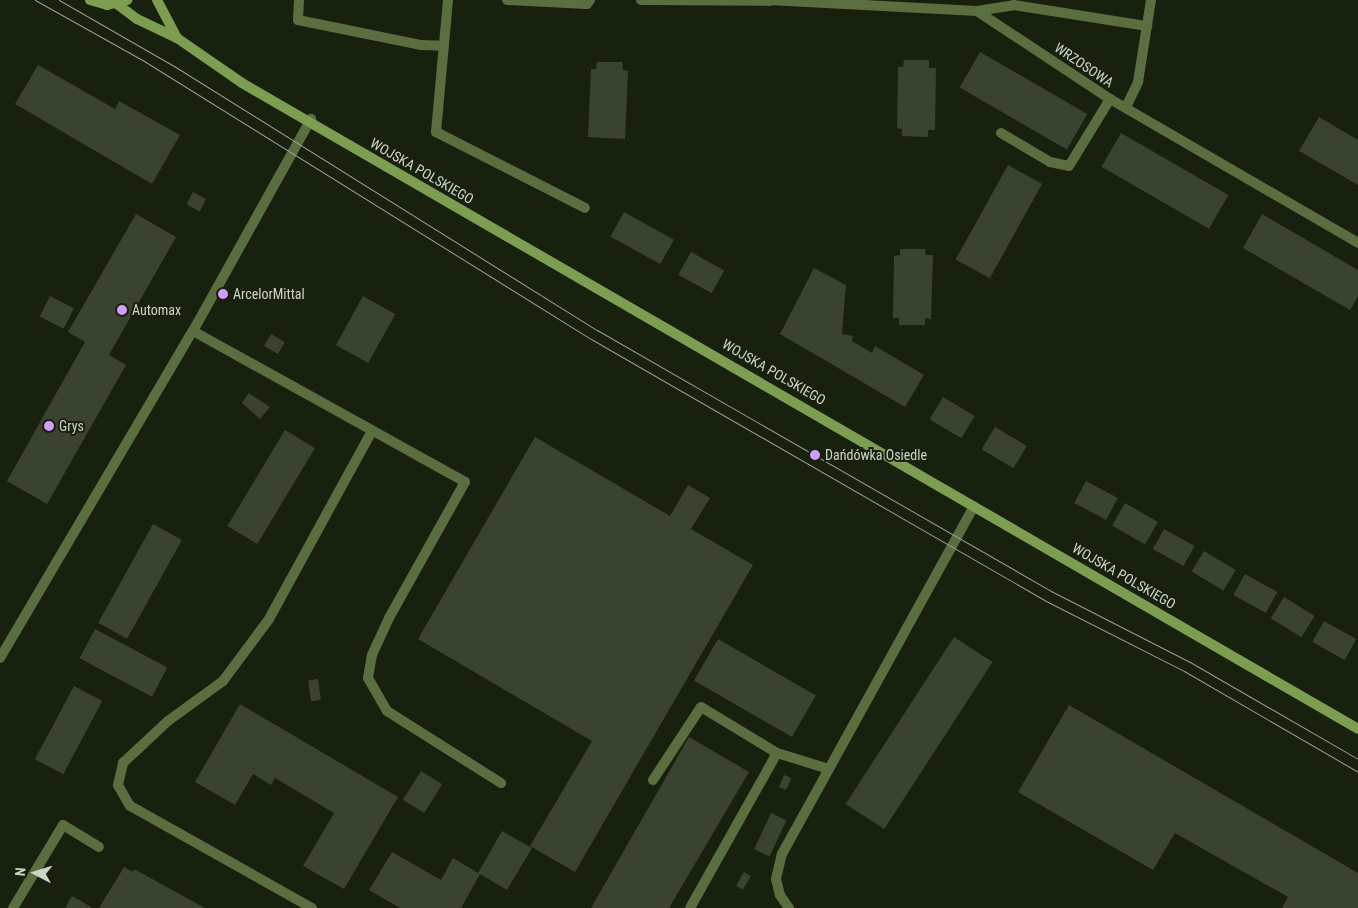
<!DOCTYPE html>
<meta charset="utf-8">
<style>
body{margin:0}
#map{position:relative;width:1358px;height:908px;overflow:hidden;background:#18200e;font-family:"Roboto Condensed",sans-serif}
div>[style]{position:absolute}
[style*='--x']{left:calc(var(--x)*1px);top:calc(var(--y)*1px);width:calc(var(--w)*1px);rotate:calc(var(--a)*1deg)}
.building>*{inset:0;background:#3a4330;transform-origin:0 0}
.service>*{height:10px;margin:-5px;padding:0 5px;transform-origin:5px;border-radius:5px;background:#5a6e40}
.minor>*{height:10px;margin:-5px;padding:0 5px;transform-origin:5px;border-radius:5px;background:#5a6e40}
.secondary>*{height:10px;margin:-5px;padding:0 5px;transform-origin:5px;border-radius:5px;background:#7d9d51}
.tram>*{height:1px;margin:-0.5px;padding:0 0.5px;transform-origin:0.5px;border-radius:0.5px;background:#999f92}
.dots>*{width:14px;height:14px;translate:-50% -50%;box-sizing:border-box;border:2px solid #18200e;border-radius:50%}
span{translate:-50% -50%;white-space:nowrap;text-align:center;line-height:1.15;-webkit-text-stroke:4px #18200e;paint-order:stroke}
.street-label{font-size:14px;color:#ced4c8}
.poi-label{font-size:14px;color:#ced4c8}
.left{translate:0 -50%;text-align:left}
.north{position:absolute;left:10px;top:848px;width:50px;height:50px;-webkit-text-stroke:4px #18200e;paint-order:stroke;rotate:275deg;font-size:14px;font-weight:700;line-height:20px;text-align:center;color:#ced4c8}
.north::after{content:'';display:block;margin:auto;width:18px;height:22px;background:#ced4c8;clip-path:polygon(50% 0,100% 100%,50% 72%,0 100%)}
</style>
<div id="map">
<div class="building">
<div style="left:980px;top:52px;width:124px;height:41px;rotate:30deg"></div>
<div style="clip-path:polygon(904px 60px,929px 60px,929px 68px,936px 68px,935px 130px,928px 130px,928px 137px,902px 136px,902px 129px,897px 128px,898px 67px,903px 67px)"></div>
<div style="clip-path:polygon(597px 62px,622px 62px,623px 70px,628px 71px,625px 139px,588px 137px,591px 69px,596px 69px)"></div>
<div style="clip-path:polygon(38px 65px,115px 109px,119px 101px,180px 135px,152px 184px,15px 104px)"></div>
<div style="clip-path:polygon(1319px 117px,1358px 140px,1358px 185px,1299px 151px)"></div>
<div style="left:1121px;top:133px;width:124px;height:39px;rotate:30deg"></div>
<div style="left:1008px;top:165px;width:39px;height:108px;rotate:29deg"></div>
<div style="left:193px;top:192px;width:15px;height:14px;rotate:28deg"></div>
<div style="left:624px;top:212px;width:57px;height:28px;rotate:29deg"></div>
<div style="clip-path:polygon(136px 214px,176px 237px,109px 355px,126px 365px,47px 504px,7px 481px,85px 342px,68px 332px)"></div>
<div style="clip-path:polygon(1262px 214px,1358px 270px,1358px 296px,1350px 310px,1243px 248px)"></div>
<div style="clip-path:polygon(900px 249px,925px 249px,926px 255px,933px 255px,931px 319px,925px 318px,925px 325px,899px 325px,899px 318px,893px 318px,894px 256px,900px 255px)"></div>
<div style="left:691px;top:252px;width:38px;height:26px;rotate:29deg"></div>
<div style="clip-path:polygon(814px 268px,846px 285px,842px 334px,853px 336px,852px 341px,872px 353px,875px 346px,924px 375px,905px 407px,780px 334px)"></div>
<div style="left:50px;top:296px;width:27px;height:23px;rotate:27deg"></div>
<div style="left:363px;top:296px;width:37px;height:56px;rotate:29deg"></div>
<div style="left:271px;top:334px;width:16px;height:14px;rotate:30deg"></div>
<div style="clip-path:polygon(249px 393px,270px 407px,260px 419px,242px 403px)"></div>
<div style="left:943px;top:397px;width:37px;height:26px;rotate:31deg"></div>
<div style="left:995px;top:427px;width:37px;height:26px;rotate:31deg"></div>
<div style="left:285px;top:430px;width:35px;height:112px;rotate:31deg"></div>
<div style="clip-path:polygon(535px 437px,670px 516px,688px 485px,710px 498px,691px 529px,753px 565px,575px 872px,530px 846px,592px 741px,418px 639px)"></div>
<div style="left:1086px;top:481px;width:36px;height:25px;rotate:28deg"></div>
<div style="left:1125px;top:503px;width:38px;height:26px;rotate:30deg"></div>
<div style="left:153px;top:524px;width:33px;height:113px;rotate:29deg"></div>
<div style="left:1164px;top:529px;width:35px;height:23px;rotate:29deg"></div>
<div style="left:1204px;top:551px;width:37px;height:24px;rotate:31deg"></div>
<div style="left:1245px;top:574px;width:37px;height:24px;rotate:29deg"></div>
<div style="left:1284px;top:597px;width:36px;height:25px;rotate:32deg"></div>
<div style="left:1324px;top:621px;width:37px;height:24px;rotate:29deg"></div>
<div style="left:95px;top:629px;width:82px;height:33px;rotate:28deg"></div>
<div style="left:954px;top:637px;width:46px;height:199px;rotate:33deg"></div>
<div style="left:718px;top:639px;width:113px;height:48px;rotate:30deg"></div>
<div style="left:318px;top:679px;width:21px;height:10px;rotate:82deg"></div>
<div style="left:74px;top:686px;width:32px;height:83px;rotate:28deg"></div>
<div style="clip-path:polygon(240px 704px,398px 797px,344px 889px,303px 866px,334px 813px,275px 778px,271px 785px,253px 774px,235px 805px,195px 782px)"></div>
<div style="clip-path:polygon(1069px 705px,1358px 873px,1358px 908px,1282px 908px,1288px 897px,1175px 833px,1153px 870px,1018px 792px)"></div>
<div style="clip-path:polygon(689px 737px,749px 772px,669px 908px,591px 908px)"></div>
<div style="left:421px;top:771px;width:25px;height:34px;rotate:32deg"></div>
<div style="left:784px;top:775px;width:8px;height:13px;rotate:23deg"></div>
<div style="left:771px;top:813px;width:17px;height:40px;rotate:25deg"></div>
<div style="clip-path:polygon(502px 831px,532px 848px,507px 890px,480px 874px,461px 908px,400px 908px,369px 890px,392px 852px,441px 880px,453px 858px,478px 873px)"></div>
<div style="clip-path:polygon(124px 867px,133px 872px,134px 869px,205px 908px,99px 908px)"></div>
<div style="left:744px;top:872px;width:8px;height:16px;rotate:30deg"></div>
<div style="clip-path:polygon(72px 896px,93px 908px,65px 908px)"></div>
</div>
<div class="service">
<div style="--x:299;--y:0;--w:20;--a:93"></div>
<div style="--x:298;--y:20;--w:126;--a:11.5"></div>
<div style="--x:421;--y:45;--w:23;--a:2"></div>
<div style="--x:507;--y:0;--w:80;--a:2.9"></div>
<div style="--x:587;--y:4;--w:5;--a:-53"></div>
<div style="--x:641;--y:0;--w:129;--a:0.4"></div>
<div style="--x:977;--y:11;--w:37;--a:-9"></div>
<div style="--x:1014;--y:5;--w:135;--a:9"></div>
<div style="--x:1126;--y:107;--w:28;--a:-64"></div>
<div style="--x:1138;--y:82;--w:83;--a:-81"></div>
<div style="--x:436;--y:132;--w:167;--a:27"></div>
<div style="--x:1001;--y:133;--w:57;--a:30.6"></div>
<div style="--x:1050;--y:162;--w:19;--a:12"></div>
<div style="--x:1069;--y:166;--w:79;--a:-58.5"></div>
<div style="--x:193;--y:331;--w:311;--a:29"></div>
<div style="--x:465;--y:482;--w:156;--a:119.2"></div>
<div style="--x:389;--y:618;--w:41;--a:114.7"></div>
<div style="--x:372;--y:655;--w:23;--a:100"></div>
<div style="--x:368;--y:678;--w:38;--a:60"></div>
<div style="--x:387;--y:711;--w:135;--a:32.3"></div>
<div style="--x:0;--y:658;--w:380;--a:-59.5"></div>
<div style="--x:193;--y:331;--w:243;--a:-60.9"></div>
<div style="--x:653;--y:780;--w:87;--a:-56.7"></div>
<div style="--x:701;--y:707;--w:89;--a:31.2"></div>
<div style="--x:777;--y:753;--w:54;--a:17.1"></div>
<div style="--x:13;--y:908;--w:97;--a:-58.9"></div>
<div style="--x:63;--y:825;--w:42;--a:31.4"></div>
<div style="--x:312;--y:908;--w:209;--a:-150.7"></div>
<div style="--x:130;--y:806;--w:24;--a:-120"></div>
<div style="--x:118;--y:785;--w:23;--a:-77"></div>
<div style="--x:123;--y:763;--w:62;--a:-43"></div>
<div style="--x:168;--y:721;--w:68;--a:-36"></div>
<div style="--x:223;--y:681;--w:77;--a:-53.4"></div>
<div style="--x:269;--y:619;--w:212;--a:-61.3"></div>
<div style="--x:690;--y:908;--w:178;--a:-60.7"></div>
<div style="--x:789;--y:908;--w:16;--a:-125"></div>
<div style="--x:780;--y:895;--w:16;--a:-104"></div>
<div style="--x:776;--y:879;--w:26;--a:-77"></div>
<div style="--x:782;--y:854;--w:397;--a:-61.1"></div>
</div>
<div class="minor">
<div style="--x:769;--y:0;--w:208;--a:3"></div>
<div style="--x:977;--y:11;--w:159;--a:33.5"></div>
<div style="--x:1110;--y:99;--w:287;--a:30.1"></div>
<div style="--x:436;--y:132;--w:133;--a:-84.8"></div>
</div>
<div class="secondary">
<div style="--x:90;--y:0;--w:18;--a:16"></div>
<div style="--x:107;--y:5;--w:21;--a:-14"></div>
<div style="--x:157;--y:0;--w:43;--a:62.2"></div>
<div style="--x:117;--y:4;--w:25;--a:37"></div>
<div style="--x:137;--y:19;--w:44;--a:25.4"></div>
<div style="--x:177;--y:38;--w:79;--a:34.7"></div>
<div style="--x:242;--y:83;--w:1289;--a:30.06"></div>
</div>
<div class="tram">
<div style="--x:35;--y:0;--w:125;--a:29.2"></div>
<div style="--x:144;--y:61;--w:526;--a:31.88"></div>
<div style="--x:591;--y:339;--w:525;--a:29.93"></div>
<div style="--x:1046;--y:601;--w:155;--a:26.9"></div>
<div style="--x:1184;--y:671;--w:201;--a:30.1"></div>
<div style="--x:59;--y:0;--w:133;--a:29.9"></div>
<div style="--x:174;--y:66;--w:499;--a:32"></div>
<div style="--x:597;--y:330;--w:524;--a:29.89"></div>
<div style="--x:1051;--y:591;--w:156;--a:27.1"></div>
<div style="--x:1190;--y:662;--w:194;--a:30"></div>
</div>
<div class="dots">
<div style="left:223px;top:294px;background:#d19dfe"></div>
<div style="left:122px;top:310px;background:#d19dfe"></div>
<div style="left:49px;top:426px;background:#d19dfe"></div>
<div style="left:815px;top:455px;background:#d19dfe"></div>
</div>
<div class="street-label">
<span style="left:1084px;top:65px;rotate:34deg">WRZOSOWA</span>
<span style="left:422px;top:171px;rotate:30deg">WOJSKA POLSKIEGO</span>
<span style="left:774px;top:372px;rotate:30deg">WOJSKA POLSKIEGO</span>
<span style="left:1124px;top:576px;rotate:30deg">WOJSKA POLSKIEGO</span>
</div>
<div class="poi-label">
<span class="left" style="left:233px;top:294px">ArcelorMittal</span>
<span class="left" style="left:132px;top:310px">Automax</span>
<span class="left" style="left:59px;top:426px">Grys</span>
<span class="left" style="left:825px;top:455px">Dańdówka Osiedle</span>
</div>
<div class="north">N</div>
</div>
